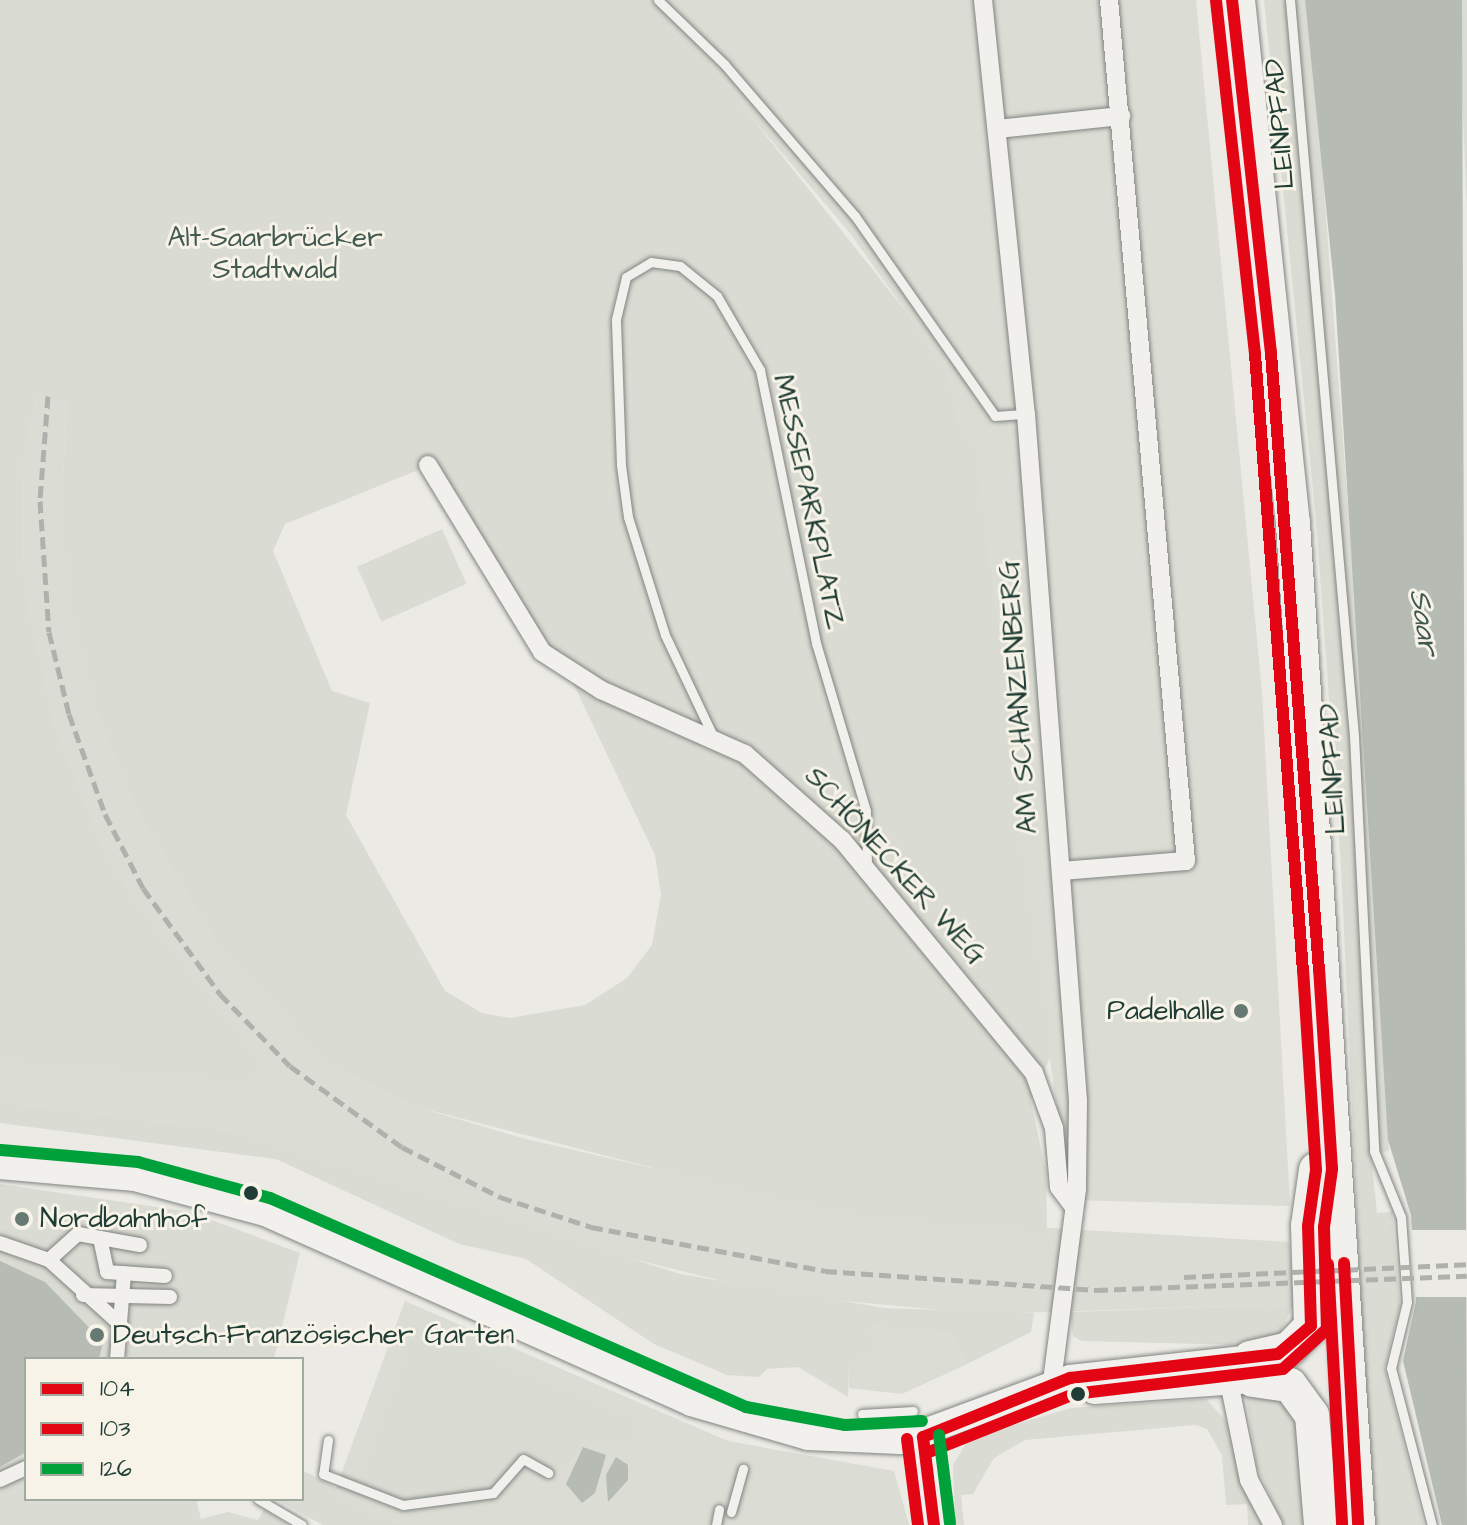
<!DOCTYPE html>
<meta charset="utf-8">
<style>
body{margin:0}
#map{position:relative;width:1467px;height:1525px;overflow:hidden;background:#ebeae4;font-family:"Architects Daughter",sans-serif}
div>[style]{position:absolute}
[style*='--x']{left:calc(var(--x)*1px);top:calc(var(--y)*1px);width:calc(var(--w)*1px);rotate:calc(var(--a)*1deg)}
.built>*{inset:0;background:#dbdcd3}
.green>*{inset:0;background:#dadbd2;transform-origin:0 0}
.water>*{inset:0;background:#b6bcb4}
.pier>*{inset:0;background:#ebeae4;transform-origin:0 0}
.roads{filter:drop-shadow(0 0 2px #808581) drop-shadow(0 0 2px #808581)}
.service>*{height:9px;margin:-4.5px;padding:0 4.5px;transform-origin:4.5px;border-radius:4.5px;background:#f1f0ec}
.pedestrian>*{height:14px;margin:-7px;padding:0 7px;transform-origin:7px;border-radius:7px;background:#f1f0ec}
.minor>*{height:18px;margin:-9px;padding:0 9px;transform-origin:9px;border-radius:9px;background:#f1f0ec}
.secondary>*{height:26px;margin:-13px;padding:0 13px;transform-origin:13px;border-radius:13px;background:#f1f0ec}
.motorway>*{height:34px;margin:-17px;padding:0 17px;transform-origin:17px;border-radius:17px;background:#f1f0ec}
.rail>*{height:5px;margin-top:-2.5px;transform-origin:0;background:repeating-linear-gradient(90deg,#afb1ad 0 12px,transparent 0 18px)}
.bus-1>*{height:12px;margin:-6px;padding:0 6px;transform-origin:6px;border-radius:6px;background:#e30513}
.bus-2>*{height:12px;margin:-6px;padding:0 6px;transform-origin:6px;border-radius:6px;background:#e30513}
.bus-3>*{height:12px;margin:-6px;padding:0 6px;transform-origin:6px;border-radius:6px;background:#00a13a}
.dots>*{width:22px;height:22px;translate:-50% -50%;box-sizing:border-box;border:4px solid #f7f3e8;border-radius:50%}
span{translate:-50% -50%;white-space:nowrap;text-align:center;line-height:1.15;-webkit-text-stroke:6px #f7f3e8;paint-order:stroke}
.street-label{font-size:28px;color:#1f3d34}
.park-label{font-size:28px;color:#425a51}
.poi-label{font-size:28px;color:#1f3d34}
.right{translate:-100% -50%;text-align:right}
.left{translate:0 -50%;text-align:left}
.water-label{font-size:30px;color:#3f584f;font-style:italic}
.legend{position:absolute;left:24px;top:1357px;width:280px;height:144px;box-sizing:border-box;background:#f7f3e8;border:2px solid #a1aaa0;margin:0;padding:10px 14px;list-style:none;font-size:24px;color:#1f3d34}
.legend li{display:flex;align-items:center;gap:16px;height:40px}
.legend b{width:40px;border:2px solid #a1aaa0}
</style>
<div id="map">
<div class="built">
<div style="clip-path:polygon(652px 0,1196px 0,1262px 692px,1290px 1206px,1070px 1200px,1013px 799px,1021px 797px,976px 447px,961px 434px,949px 377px,908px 314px,849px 232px)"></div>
<div style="clip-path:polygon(1462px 0,1467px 0,1467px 210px,1462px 94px)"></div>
<div style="clip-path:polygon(37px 395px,67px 400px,62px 500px,97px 713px,136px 809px,218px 945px,328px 1065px,417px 1107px,518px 1137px,862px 1217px,1289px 1242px,1294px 1304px,985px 1314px,780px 1295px,555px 1240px,222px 1129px,0 1102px,0 1060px,124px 1067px,237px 1036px,138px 905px,104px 848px,56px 729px,24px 585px,23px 462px)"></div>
<div style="clip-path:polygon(405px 1301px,728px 1441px,894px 1471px,909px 1525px,402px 1525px,333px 1496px)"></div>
<div style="clip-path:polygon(870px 1326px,951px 1334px,965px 1365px,902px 1394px,849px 1388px,849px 1359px)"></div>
</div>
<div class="green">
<div style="clip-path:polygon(evenodd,0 0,652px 0,700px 53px,908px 314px,949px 377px,961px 433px,976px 446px,1021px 798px,1013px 799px,1053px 1051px,1031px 1101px,1046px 1173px,1047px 1232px,862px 1217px,742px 1191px,417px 1107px,328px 1065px,218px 945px,136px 809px,97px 713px,68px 592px,62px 500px,67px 401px,37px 395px,23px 462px,24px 585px,56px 729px,104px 848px,138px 905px,260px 1062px,246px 1082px,0 1060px,0 0,428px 466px,539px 654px,572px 681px,655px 855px,661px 895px,652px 945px,627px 978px,585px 1005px,510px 1018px,482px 1013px,445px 991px,346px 815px,370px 703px,332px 691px,273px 551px,285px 524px,428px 466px)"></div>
<div style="clip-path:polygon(1264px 0,1305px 0,1320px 139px,1379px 913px,1389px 1151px,1371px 1155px,1377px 1213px,1392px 1212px,1400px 1306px,1385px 1368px,1424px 1525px,1371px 1525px,1341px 867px,1316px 520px)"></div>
<div style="left:442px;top:529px;width:60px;height:93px;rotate:66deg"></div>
<div style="clip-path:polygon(0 1102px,222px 1129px,680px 1274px,885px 1308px,1034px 1313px,1031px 1332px,965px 1365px,951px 1334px,870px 1326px,871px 1356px,849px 1360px,848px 1397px,798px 1367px,767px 1369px,759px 1377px,727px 1375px,654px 1344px,526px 1259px,459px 1244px,276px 1159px,0 1123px)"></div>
<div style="clip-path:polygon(0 1184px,190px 1212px,300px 1253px,274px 1359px,26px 1359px,26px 1499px,196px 1499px,201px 1519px,228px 1512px,258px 1520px,264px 1509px,288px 1525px,0 1525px)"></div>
<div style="clip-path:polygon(1294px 1304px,1277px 1339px,1243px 1345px,1082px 1341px,1073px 1336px,1070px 1312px)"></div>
<div style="clip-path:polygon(416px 1328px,634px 1419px,629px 1447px,582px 1440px,562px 1476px,543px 1459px,520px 1454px,481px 1489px,413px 1499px,359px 1483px)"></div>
<div style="clip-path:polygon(1259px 1389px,1299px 1406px,1316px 1525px,1284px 1525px,1257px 1468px,1245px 1391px)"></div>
<div style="clip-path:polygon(1206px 1399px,1227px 1422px,1242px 1482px,1264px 1525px,1248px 1525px,1247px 1504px,1226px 1505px,1222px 1455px,1207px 1429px,1195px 1425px,1025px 1440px,994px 1458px,973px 1494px,961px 1495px,964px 1525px,955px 1525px,953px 1465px,966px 1443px,986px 1433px,1071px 1408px)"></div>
<div style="clip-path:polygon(302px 1470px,336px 1488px,334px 1496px,402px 1525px,323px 1525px,275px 1499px,302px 1499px)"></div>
</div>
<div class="water">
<div style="clip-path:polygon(1305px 0,1462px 0,1467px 1525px,1442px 1525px,1403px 1361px,1416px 1301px,1411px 1215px,1388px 1140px,1335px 295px)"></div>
<div style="clip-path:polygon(0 1261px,45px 1282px,103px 1342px,99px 1359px,26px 1359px,26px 1452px,0 1467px)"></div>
<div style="clip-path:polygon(583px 1447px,606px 1455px,595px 1493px,582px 1503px,566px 1484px)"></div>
<div style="clip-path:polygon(616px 1457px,628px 1465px,628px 1480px,608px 1502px,606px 1475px)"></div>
</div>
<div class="pier">
<div style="left:1467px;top:1230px;width:67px;height:59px;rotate:90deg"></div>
</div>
<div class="roads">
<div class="service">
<div style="--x:658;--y:0;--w:93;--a:44.1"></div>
<div style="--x:725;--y:65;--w:199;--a:49.3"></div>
<div style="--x:855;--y:216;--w:244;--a:55"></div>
<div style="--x:995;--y:416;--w:31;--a:-4"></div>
<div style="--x:1290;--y:0;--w:739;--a:85.03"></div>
<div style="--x:1354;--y:736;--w:415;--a:87.2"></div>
<div style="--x:1374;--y:1151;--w:71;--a:67.8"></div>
<div style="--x:1401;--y:1217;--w:85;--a:86"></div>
<div style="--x:1407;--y:1302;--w:68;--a:103.6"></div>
<div style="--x:1391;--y:1368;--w:162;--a:75.4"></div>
<div style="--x:712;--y:734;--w:110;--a:-115.4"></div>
<div style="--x:665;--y:635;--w:124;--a:-107.4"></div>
<div style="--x:628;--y:517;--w:52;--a:-97.7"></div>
<div style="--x:621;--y:465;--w:146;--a:-92"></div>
<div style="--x:616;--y:319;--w:43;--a:-76.6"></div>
<div style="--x:626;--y:277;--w:29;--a:-31"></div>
<div style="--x:651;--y:262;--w:29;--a:8"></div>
<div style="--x:680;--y:266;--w:48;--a:39"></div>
<div style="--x:717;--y:296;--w:86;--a:59.8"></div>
<div style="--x:760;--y:370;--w:279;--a:78.4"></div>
<div style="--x:816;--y:643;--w:175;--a:73.4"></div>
<div style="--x:866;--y:811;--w:58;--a:89"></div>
<div style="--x:862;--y:1414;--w:51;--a:-3.4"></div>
<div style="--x:328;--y:1440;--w:34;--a:98"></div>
<div style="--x:323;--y:1474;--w:86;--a:21.2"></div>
<div style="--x:403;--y:1505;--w:91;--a:-7.6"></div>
<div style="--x:493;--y:1493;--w:45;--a:-48.6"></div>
<div style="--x:523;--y:1459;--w:29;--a:29"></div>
<div style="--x:258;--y:1499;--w:51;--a:30.6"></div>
<div style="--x:731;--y:1512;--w:45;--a:-74.4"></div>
<div style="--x:716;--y:1525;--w:16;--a:-79"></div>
</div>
<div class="pedestrian">
<div style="--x:100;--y:1238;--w:35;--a:78"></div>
<div style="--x:107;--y:1272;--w:58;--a:3.9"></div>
<div style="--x:0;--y:1243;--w:52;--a:19.1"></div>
<div style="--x:49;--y:1260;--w:97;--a:42.1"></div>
<div style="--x:49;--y:1260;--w:39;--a:-42"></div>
<div style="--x:78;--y:1234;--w:63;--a:10.1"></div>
<div style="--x:83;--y:1295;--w:87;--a:1.3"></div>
<div style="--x:117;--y:1359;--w:86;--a:-85.3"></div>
<div style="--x:0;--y:1480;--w:29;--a:-25"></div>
</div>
<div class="minor">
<div style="--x:983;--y:0;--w:416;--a:84.1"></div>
<div style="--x:1026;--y:414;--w:689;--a:85.67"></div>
<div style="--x:1078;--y:1101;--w:88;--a:90.7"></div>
<div style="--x:1077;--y:1189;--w:202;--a:97.4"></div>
<div style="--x:997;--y:129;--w:125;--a:-6"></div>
<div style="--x:428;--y:465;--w:219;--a:58.6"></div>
<div style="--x:542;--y:652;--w:70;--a:32.8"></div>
<div style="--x:601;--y:690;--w:158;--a:24"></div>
<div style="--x:745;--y:754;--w:130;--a:41.6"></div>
<div style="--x:842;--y:840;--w:302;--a:50.5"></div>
<div style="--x:1034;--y:1073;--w:59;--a:70"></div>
<div style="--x:1054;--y:1128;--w:59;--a:85.2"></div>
<div style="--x:1059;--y:1187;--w:25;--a:53"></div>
<div style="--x:1061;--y:871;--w:125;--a:-4.6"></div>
<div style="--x:1186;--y:861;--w:864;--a:-95.11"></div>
<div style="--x:1227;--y:1372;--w:110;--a:78.5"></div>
<div style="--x:1249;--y:1480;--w:51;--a:61.9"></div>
</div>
<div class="secondary">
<div style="--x:0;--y:1166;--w:136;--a:5.1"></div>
<div style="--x:135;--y:1178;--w:135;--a:15.1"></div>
<div style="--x:265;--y:1213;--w:466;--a:24"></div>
<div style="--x:691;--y:1403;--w:122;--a:16.2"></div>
<div style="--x:808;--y:1437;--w:92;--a:2.5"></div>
<div style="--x:900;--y:1441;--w:181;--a:-20.3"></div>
<div style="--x:1070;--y:1378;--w:181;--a:-6.3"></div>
<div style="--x:1094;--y:1391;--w:159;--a:-4"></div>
<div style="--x:923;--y:1437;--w:89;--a:82.9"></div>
</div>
<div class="motorway">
<div style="--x:1238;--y:0;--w:527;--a:84.01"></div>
<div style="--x:1293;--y:524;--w:1003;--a:86.28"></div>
<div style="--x:1250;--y:1358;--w:40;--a:-13"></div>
<div style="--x:1289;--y:1349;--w:32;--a:-46"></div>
<div style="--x:1311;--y:1326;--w:100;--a:-91.7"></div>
<div style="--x:1308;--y:1226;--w:57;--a:-81.9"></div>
<div style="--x:1253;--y:1380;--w:37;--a:8"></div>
<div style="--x:1290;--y:1385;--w:37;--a:54"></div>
<div style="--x:1312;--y:1415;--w:110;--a:85.3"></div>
</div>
</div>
<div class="rail">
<div style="--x:48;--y:396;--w:105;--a:94.4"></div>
<div style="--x:40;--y:501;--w:131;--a:86.1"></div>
<div style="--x:49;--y:632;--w:84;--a:76.3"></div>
<div style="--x:69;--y:714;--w:106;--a:70.2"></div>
<div style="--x:105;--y:814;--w:83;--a:62.8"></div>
<div style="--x:143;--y:888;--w:131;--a:54"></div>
<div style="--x:220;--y:994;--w:100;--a:45.8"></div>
<div style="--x:290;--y:1066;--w:138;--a:35.9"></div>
<div style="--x:402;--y:1147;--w:110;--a:27"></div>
<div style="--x:500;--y:1197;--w:96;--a:18.2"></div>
<div style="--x:591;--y:1227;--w:238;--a:10.6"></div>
<div style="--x:825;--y:1271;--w:272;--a:4"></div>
<div style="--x:1096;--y:1290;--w:371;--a:-2.2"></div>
<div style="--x:1184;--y:1277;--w:283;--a:-2.6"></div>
</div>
<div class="bus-1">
<div style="--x:1344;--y:1263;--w:262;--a:86.9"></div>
<div style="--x:923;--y:1437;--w:158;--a:-21.9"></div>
<div style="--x:1070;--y:1378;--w:209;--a:-6.6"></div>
<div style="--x:1278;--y:1354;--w:43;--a:-40.3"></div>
<div style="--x:1311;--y:1326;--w:100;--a:-91.7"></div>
<div style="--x:1308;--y:1226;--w:57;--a:-81.9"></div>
<div style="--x:1316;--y:1170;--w:199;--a:-93.7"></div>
<div style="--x:1303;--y:971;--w:619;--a:-94.45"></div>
<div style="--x:1255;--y:354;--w:356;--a:-96.3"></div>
<div style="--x:923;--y:1437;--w:89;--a:82.9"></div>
</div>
<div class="bus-2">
<div style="--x:1328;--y:1264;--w:261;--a:86.9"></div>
<div style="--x:907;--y:1439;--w:87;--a:82.7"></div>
<div style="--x:929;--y:1452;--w:156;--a:-21.8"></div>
<div style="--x:1074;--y:1394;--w:210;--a:-6.8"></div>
<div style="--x:1283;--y:1369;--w:59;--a:-42.3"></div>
<div style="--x:1327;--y:1329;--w:102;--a:-91.7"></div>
<div style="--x:1324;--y:1227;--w:59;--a:-82.1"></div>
<div style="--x:1332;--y:1169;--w:199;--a:-93.7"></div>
<div style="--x:1319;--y:970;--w:619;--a:-94.45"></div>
<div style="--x:1271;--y:353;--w:355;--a:-96.3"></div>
</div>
<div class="bus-3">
<div style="--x:1;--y:1150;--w:138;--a:5"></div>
<div style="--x:138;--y:1162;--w:137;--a:15.3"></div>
<div style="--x:270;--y:1198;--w:520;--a:23.71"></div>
<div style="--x:746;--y:1407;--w:101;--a:10.3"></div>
<div style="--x:845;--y:1425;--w:77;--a:-3"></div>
<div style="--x:939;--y:1435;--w:89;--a:82.9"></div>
</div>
<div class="dots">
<div style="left:1241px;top:1011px;background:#667a72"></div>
<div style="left:251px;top:1193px;background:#1f3d34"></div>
<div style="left:22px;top:1219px;background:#667a72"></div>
<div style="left:97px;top:1335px;background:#667a72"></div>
<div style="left:1078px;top:1394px;background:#1f3d34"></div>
</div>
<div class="street-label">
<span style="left:1280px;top:124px;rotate:-95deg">LEINPFAD</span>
<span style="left:809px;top:502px;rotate:78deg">MESSEPARKPLATZ</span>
<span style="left:1019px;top:697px;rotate:-94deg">AM SCHANZENBERG</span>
<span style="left:1333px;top:769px;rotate:-93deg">LEINPFAD</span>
<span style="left:895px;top:866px;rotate:48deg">SCHÖNECKER WEG</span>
</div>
<div class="park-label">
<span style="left:275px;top:254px">Alt-Saarbrücker<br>Stadtwald</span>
</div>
<div class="poi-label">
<span class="right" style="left:1225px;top:1011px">Padelhalle</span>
<span class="left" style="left:40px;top:1219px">Nordbahnhof</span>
<span class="left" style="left:113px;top:1335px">Deutsch-Französischer Garten</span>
</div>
<div class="water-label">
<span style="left:1424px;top:622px;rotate:81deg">Saar</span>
</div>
<ul class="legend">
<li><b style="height:10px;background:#e30513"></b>104</li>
<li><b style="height:10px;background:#e30513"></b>103</li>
<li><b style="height:10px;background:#00a13a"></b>126</li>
</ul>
</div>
